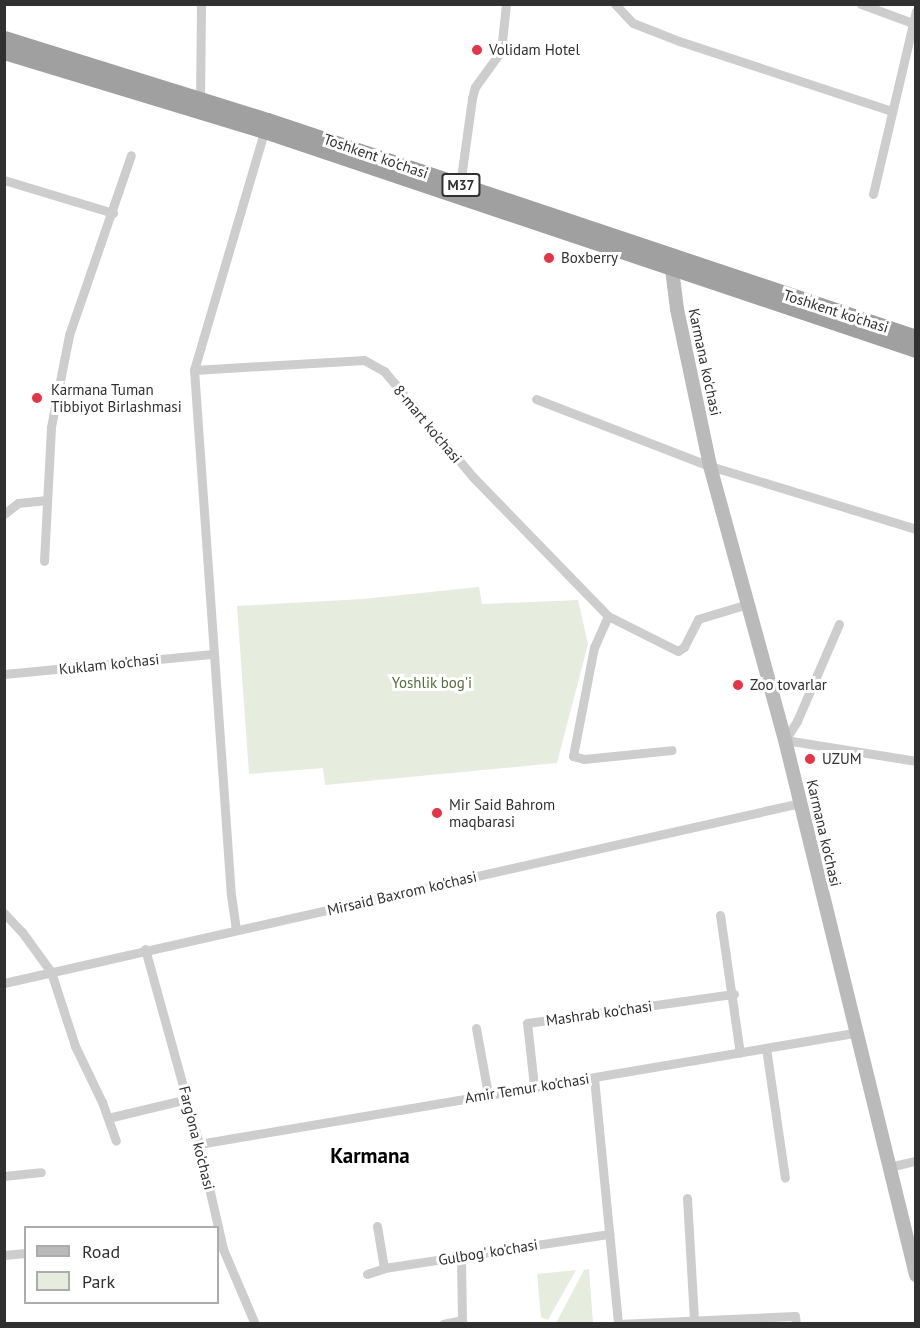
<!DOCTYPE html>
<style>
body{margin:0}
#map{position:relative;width:920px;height:1328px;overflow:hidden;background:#fff;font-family:"PT Sans",sans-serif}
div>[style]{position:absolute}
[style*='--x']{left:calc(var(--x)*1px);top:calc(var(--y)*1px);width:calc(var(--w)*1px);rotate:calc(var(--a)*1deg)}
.green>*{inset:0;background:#e6ecde}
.minor>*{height:9px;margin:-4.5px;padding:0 4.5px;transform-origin:4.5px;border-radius:4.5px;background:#cdcdcd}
.secondary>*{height:14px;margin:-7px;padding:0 7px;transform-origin:7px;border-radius:7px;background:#bababa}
.trunk>*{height:15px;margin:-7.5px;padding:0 7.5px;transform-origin:7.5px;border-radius:7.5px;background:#a0a0a0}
.dots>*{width:16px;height:16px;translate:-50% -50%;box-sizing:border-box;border:3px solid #fff;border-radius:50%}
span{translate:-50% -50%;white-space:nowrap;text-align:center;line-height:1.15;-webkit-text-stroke:6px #fff;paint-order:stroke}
.shield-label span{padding:2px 4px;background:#fff;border:2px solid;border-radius:4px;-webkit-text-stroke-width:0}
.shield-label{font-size:14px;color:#303030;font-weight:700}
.poi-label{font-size:15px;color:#303030}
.left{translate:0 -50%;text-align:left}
.street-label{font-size:15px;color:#303030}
.park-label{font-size:15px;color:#546b3d}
.district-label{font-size:21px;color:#000;font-weight:700}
.frame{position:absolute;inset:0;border:6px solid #303030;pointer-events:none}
.legend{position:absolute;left:24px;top:1226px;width:195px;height:78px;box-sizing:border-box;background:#fff;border:2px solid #acacac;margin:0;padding:8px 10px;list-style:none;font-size:18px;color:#303030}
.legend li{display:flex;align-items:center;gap:12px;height:30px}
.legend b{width:30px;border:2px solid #acacac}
</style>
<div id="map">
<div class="green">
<div style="clip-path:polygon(479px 587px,482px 604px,578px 600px,588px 644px,557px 763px,325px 785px,323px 768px,249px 774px,237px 606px,363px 599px)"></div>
<div style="clip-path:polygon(589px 1269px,593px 1323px,556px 1323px,584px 1270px)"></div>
<div style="clip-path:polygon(576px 1270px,548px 1320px,541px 1317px,537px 1274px)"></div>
</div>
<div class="minor">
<div style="--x:615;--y:4;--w:26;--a:47"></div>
<div style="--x:633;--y:23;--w:49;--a:21.4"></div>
<div style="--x:679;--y:41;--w:224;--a:18.2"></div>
<div style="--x:861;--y:4;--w:55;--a:20.1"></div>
<div style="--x:200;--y:102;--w:98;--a:-89.4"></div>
<div style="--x:4;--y:180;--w:114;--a:16.8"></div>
<div style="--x:460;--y:185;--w:88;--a:-82.1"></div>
<div style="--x:472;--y:98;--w:11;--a:-75"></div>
<div style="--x:475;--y:87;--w:44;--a:-54.2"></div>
<div style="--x:501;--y:51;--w:47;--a:-83.9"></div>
<div style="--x:873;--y:194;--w:188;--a:-76.8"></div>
<div style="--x:194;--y:370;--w:170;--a:-3.4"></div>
<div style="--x:364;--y:360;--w:23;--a:29"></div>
<div style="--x:384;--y:371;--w:137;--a:50"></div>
<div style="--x:472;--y:476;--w:195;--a:45.8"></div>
<div style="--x:608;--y:616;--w:78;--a:26.6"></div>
<div style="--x:678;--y:651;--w:7;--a:-34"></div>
<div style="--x:684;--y:647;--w:31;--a:-63"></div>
<div style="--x:698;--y:619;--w:52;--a:-16.7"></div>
<div style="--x:536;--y:399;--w:186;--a:21.1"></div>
<div style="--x:710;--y:466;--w:215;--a:17"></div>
<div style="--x:4;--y:514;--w:18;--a:-38"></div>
<div style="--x:18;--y:503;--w:29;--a:-6"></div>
<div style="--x:44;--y:561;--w:134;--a:-87"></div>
<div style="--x:51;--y:427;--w:94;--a:-78.9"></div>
<div style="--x:69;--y:335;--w:190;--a:-71"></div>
<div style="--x:608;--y:616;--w:34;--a:114"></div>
<div style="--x:594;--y:647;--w:111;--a:100.9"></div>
<div style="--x:573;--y:756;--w:11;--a:15"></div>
<div style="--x:584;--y:759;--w:88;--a:-5.8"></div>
<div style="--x:839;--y:624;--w:106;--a:113.4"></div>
<div style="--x:797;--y:721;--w:22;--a:122"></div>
<div style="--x:785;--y:740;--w:133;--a:9.1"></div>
<div style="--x:4;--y:674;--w:210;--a:-5.5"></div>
<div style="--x:4;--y:913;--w:26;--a:47"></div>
<div style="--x:22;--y:932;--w:49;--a:54.1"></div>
<div style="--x:51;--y:972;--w:78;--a:72"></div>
<div style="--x:75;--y:1046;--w:62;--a:64.3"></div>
<div style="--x:102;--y:1102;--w:41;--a:70.3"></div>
<div style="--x:720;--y:915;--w:139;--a:81.8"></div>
<div style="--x:236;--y:930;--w:34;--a:-98"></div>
<div style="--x:231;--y:896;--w:527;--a:-94.02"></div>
<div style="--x:194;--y:370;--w:252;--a:-73.6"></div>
<div style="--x:145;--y:949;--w:202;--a:74.5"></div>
<div style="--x:199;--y:1144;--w:108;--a:77.1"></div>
<div style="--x:223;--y:1249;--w:82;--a:66.9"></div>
<div style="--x:4;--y:983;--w:816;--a:-12.74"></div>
<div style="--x:476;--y:1028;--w:67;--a:79.7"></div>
<div style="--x:766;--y:1048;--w:131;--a:81.7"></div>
<div style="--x:594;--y:1078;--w:247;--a:84.4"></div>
<div style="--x:618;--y:1324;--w:177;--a:-2.6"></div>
<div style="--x:795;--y:1316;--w:8;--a:83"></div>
<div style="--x:534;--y:1086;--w:63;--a:-96.3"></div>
<div style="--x:527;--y:1023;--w:209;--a:-8"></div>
<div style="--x:108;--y:1118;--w:81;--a:-13.5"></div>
<div style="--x:199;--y:1144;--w:664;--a:-9.62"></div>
<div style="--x:889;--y:1167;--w:28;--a:-13"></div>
<div style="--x:4;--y:1176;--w:37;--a:-6"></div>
<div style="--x:687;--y:1198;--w:122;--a:86.7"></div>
<div style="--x:377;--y:1226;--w:43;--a:80.5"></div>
<div style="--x:4;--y:1255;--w:22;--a:-5"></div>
<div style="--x:461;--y:1257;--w:67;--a:89.1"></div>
<div style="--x:367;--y:1274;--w:18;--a:-19"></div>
<div style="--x:384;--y:1268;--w:228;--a:-8.6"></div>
<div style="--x:443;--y:1324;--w:19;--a:-12"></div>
</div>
<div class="secondary">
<div style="--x:675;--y:260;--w:9;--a:108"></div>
<div style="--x:672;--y:269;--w:40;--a:82.9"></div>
<div style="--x:677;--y:309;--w:160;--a:78.1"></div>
<div style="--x:710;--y:466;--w:284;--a:74.7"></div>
<div style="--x:785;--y:740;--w:551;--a:76.24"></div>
</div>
<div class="trunk">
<div style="--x:4;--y:38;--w:276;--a:17.3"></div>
<div style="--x:268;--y:120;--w:683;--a:18.51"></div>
<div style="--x:4;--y:52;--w:272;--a:16.9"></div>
<div style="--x:264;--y:131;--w:688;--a:18.57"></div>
</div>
<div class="dots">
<div style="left:477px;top:50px;background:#e43447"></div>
<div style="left:549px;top:258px;background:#e43447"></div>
<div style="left:37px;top:398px;background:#e43447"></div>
<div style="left:738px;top:685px;background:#e43447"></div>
<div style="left:810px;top:759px;background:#e43447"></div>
<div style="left:437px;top:813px;background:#e43447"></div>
</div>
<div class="shield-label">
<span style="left:461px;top:185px">M37</span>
</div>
<div class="poi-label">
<span class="left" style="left:489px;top:50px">Volidam Hotel</span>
<span class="left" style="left:561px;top:258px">Boxberry</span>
<span class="left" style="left:51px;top:398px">Karmana Tuman<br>Tibbiyot Birlashmasi</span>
<span class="left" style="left:750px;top:685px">Zoo tovarlar</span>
<span class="left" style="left:822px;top:759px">UZUM</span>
<span class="left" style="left:449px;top:813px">Mir Said Bahrom<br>maqbarasi</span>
</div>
<div class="street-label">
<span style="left:376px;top:156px;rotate:19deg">Toshkent ko'chasi</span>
<span style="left:836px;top:311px;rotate:18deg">Toshkent ko'chasi</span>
<span style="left:705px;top:362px;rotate:78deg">Karmana ko'chasi</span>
<span style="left:428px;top:424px;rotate:50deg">8-mart ko'chasi</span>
<span style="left:109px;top:664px;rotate:-6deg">Kuklam ko'chasi</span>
<span style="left:824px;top:833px;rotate:77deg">Karmana ko'chasi</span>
<span style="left:402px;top:893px;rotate:-13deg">Mirsaid Baxrom ko'chasi</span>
<span style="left:599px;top:1013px;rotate:-8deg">Mashrab ko'chasi</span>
<span style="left:527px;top:1088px;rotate:-9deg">Amir Temur ko'chasi</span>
<span style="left:197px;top:1138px;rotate:76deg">Farg'ona ko'chasi</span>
<span style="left:488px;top:1252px;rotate:-9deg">Gulbog' ko'chasi</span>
</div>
<div class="park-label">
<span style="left:432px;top:683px">Yoshlik bog'i</span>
</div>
<div class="district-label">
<span style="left:370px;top:1156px">Karmana</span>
</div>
<div class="frame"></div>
<ul class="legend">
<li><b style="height:8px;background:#bababa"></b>Road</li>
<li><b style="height:16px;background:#e6ecde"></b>Park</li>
</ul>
</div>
